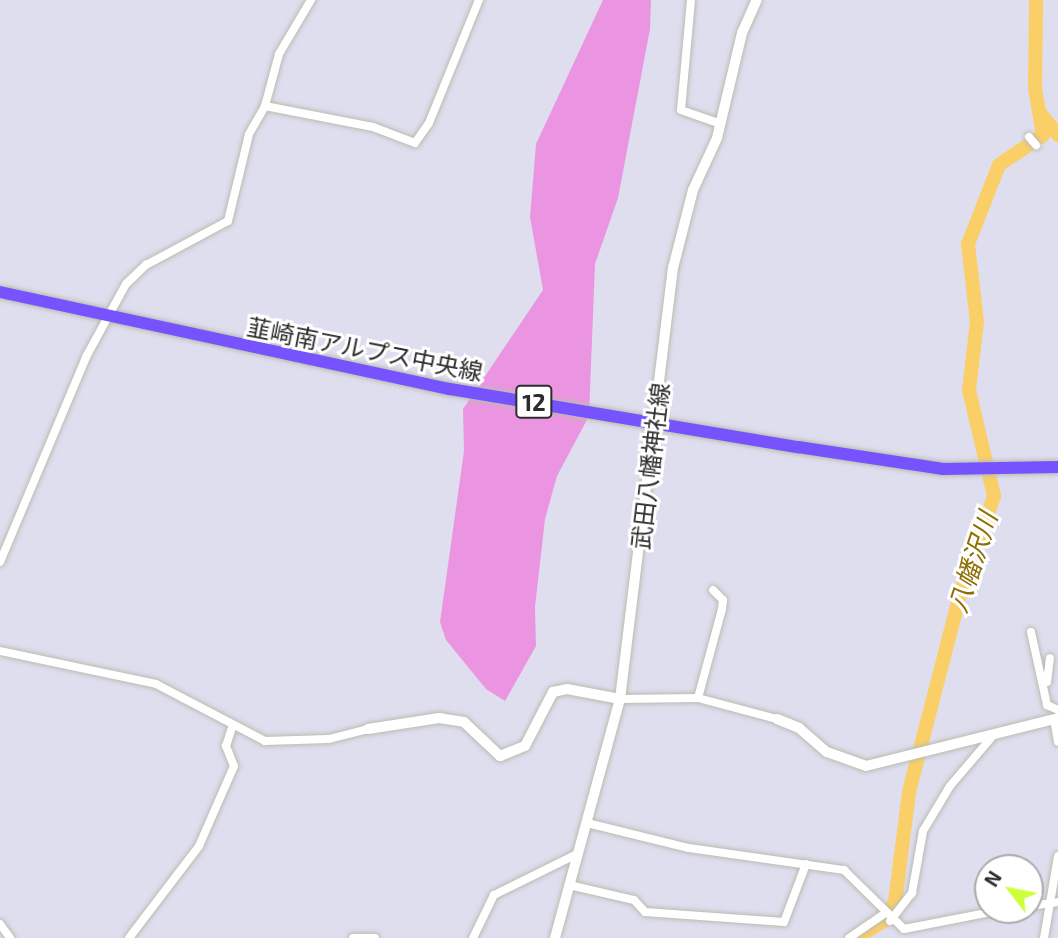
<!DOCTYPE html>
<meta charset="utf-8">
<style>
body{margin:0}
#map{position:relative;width:1058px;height:938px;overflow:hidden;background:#dedeef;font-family:"Exo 2","Noto Sans JP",sans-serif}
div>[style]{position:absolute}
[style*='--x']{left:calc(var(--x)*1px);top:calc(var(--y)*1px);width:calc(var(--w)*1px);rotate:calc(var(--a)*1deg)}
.green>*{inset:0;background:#eb95e2}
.river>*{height:14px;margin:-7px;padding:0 7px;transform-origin:7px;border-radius:7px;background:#fbcf67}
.roads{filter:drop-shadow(0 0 2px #b9bdae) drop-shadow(0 0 2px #b9bdae)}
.street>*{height:8px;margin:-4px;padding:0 4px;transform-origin:4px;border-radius:4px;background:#fff}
.secondary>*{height:10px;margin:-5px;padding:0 5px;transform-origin:5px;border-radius:5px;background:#fff}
.primary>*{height:12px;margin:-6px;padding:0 6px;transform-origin:6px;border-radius:6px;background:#7653ff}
span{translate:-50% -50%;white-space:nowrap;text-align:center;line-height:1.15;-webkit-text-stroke:6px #fff;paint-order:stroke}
.shield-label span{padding:2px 5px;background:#fff;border:2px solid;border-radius:5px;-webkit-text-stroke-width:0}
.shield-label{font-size:23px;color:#2c2c2c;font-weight:700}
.street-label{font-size:24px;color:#2c2c2c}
.water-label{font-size:26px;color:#8e6f03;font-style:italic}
.north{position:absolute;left:974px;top:854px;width:70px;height:70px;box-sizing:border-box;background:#fff;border:2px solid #ababab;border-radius:50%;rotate:302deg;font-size:19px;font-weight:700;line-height:28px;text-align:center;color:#2c2c2c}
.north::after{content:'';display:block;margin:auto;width:24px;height:32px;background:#cdff3b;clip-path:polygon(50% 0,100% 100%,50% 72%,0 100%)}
</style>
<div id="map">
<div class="green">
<div style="clip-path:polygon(603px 0,651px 0,650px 29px,618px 198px,595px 264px,589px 416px,557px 476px,545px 519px,535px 607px,536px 646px,505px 701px,486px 689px,446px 640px,440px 622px,464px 451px,463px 409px,543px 290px,530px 217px,536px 144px)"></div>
</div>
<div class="river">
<div style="--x:1039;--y:112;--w:30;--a:50"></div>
<div style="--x:857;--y:938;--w:30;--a:-33"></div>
<div style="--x:882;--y:922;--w:24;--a:-57"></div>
<div style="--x:895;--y:902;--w:111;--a:-82.7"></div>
<div style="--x:909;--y:792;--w:203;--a:-75.5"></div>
<div style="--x:960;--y:595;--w:105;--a:-71"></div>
<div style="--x:994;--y:496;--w:109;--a:-103.3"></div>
<div style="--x:969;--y:390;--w:68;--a:-83.3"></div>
<div style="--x:977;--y:322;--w:79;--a:-96.6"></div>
<div style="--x:968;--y:244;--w:85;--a:-68.6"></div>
<div style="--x:999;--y:165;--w:53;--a:-34.3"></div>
<div style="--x:1043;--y:135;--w:48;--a:-99.7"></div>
<div style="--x:1035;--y:88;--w:88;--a:-89.3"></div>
</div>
<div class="roads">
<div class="street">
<div style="--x:691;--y:0;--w:110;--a:95.2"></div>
<div style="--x:681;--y:110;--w:42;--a:19.3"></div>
<div style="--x:265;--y:106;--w:110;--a:11"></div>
<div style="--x:373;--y:127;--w:45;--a:20.9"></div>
<div style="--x:415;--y:143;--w:24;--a:-55"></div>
<div style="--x:429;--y:123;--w:133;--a:-67.9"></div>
<div style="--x:1029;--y:137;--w:11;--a:49"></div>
<div style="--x:0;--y:562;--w:222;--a:-67.2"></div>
<div style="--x:86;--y:357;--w:83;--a:-61.3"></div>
<div style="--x:126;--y:284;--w:28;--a:-44"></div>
<div style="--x:146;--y:265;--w:93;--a:-28.2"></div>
<div style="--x:228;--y:221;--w:89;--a:-76.4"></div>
<div style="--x:249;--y:134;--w:32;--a:-60"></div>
<div style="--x:265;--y:106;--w:54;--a:-74.9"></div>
<div style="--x:279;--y:54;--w:63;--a:-59.3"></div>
<div style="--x:1031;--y:632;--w:75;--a:77.6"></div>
<div style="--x:1047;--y:705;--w:12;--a:24"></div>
<div style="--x:0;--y:651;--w:159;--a:11.9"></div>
<div style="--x:156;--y:684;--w:123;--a:27.6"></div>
<div style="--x:265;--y:741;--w:64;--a:-1.8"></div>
<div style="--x:329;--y:739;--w:40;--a:-14.4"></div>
<div style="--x:1047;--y:682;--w:24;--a:-83"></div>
<div style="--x:698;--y:698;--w:92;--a:-74.9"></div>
<div style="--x:722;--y:609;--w:9;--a:-84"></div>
<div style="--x:723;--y:600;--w:14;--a:-135"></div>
<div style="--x:620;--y:699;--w:78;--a:-0.7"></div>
<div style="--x:698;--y:698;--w:82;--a:14.9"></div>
<div style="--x:1054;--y:719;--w:23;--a:80"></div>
<div style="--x:587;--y:823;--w:105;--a:13.8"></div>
<div style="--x:689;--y:848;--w:157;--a:8.1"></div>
<div style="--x:844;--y:870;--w:84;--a:44.5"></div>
<div style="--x:904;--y:929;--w:100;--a:-11"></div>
<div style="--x:569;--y:885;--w:67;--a:13"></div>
<div style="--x:634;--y:900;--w:16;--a:47"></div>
<div style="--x:645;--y:912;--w:139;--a:4.1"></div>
<div style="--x:784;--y:922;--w:62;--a:-69.2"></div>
<div style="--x:1030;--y:906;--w:28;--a:-8"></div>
<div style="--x:890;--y:921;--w:36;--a:-52"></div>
<div style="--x:912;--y:893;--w:63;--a:-79.9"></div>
<div style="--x:923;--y:831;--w:52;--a:-59"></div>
<div style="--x:950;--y:786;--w:63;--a:-49.5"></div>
<div style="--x:0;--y:924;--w:17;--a:54"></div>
<div style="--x:129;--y:938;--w:116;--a:-52.7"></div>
<div style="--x:199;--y:846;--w:87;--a:-66.4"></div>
<div style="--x:234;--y:766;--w:22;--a:-112"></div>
<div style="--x:226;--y:746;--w:20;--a:-72"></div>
<div style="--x:353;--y:938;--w:22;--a:0"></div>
<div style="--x:473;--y:938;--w:48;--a:-64"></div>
<div style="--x:494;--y:895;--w:93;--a:-26.3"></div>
<div style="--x:849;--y:938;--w:42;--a:-34.4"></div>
<div style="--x:1044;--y:938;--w:83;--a:-80.3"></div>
</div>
<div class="secondary">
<div style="--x:777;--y:719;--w:24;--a:22"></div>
<div style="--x:799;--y:728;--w:37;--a:41"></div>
<div style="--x:827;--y:752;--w:41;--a:19.7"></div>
<div style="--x:866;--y:766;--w:198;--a:-14"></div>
<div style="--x:368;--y:729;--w:72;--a:-8.8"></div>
<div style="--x:439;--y:718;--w:25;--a:9"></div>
<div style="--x:464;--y:722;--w:50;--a:43.4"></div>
<div style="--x:500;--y:756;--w:27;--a:-22"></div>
<div style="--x:525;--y:746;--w:61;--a:-62.6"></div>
<div style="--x:553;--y:692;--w:14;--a:-12"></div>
<div style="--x:567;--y:689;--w:54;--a:10.7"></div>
<div style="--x:555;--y:938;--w:248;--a:-74.8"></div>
<div style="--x:620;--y:699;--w:434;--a:-83"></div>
<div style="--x:673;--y:268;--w:81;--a:-75.6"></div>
<div style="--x:693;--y:190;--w:57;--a:-65.2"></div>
<div style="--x:717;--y:138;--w:108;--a:-76.6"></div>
<div style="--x:742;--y:33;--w:36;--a:-66"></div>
</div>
<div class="primary">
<div style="--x:0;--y:292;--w:460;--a:12.2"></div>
<div style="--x:450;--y:389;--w:353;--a:9.5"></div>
<div style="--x:798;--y:447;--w:147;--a:8.6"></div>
<div style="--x:943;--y:469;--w:115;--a:-1"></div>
</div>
</div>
<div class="shield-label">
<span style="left:534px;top:402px">12</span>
</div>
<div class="street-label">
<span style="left:365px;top:349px;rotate:11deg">韮崎南アルプス中央線</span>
<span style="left:650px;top:466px;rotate:-83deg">武田八幡神社線</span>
</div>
<div class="water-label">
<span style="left:972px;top:562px;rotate:-72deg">八幡沢川</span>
</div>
<div class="north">N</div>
</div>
